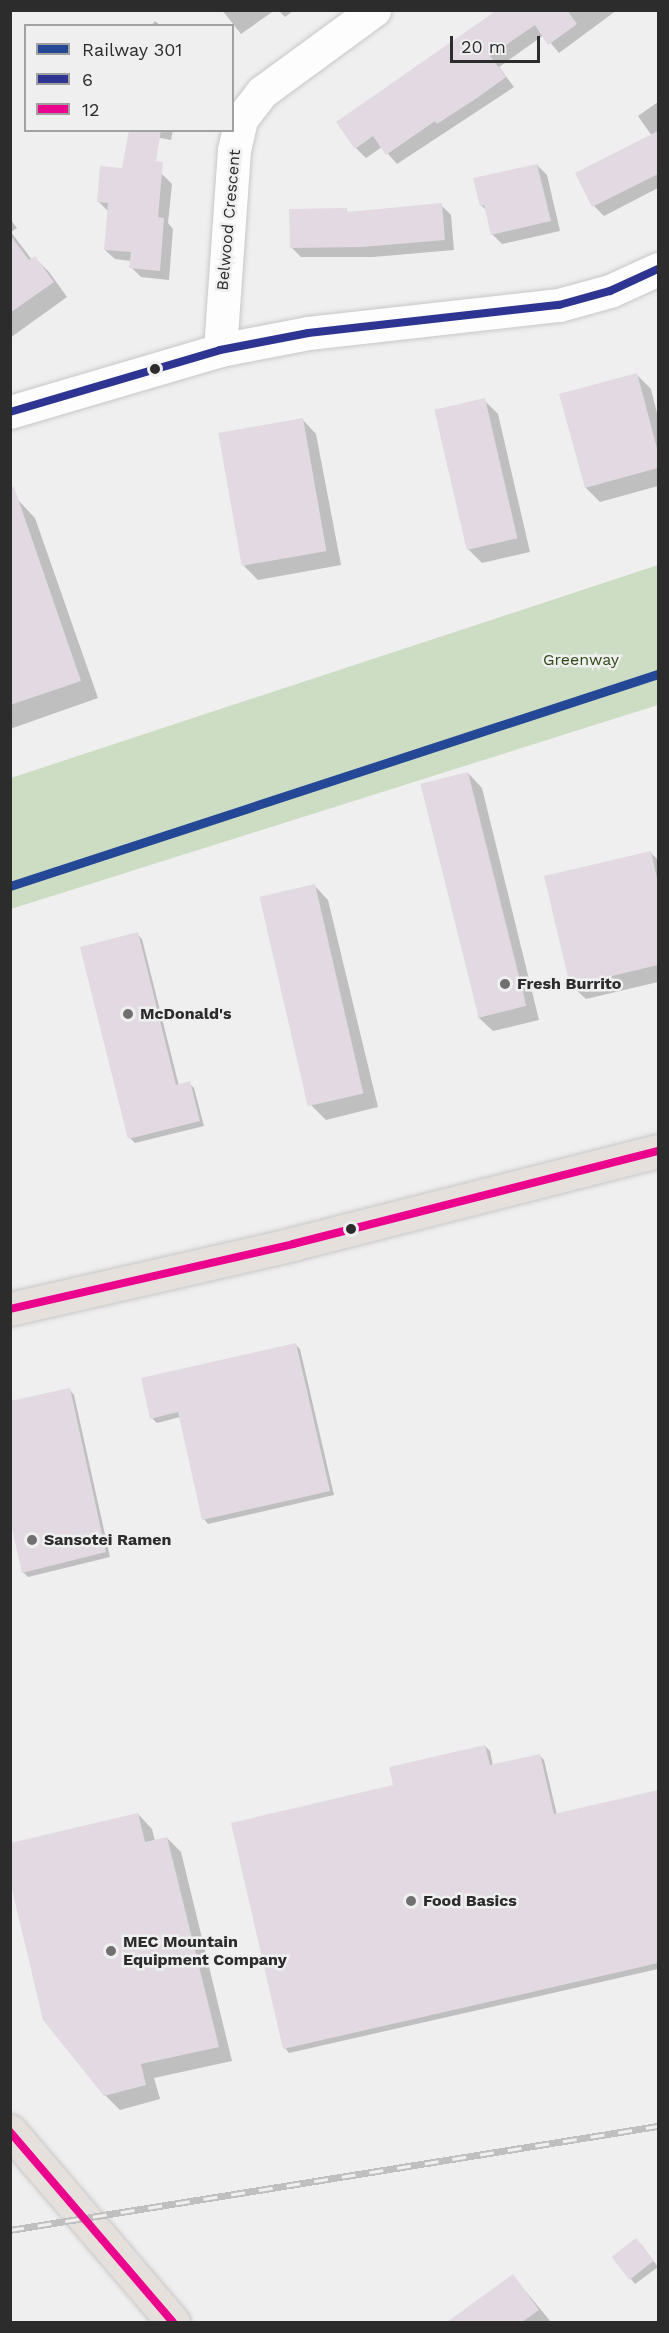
<!DOCTYPE html>
<style>
body{margin:0}
#map{position:relative;width:669px;height:2333px;overflow:hidden;background:#efeff0;font-family:"Work Sans",sans-serif}
div>[style]{position:absolute}
[style*='--x']{left:calc(var(--x)*1px);top:calc(var(--y)*1px);width:calc(var(--w)*1px);rotate:calc(var(--a)*1deg)}
.green>*{inset:0;background:#cdddc3}
.shadow>*{inset:0;background:#0003}
.building>*{inset:0;background:#e2d9e2;transform-origin:0 0}
.roads{filter:drop-shadow(0 0 2px #c7c7c8) drop-shadow(0 0 2px #c7c7c8)}
.minor>*{height:33px;margin:-16.5px;padding:0 16.5px;transform-origin:16.5px;border-radius:16.5px;background:#fdfdfd}
.major>*{height:33px;margin:-16.5px;padding:0 16.5px;transform-origin:16.5px;border-radius:16.5px;background:#e5e0db}
.rail>*{height:7px;margin-top:-3.5px;transform-origin:0;background:repeating-linear-gradient(90deg,#efeff0 0 14px,#bfbfbf 0 28px);box-sizing:border-box;border-block:2px solid #bfbfbf}
.bus-1>*{height:8px;margin:-4px;padding:0 4px;transform-origin:4px;border-radius:4px;background:#2e3491}
.bus-2>*{height:8px;margin:-4px;padding:0 4px;transform-origin:4px;border-radius:4px;background:#eb028d}
.rail-1>*{height:9px;margin:-4.5px;padding:0 4.5px;transform-origin:4.5px;border-radius:4.5px;background:#244895}
.dots>*{width:16px;height:16px;translate:-50% -50%;box-sizing:border-box;border:3px solid #efeff0;border-radius:50%}
span{translate:-50% -50%;white-space:nowrap;text-align:center;line-height:1.15;-webkit-text-stroke:5px #efeff0;paint-order:stroke}
.street-label{font-size:16px;color:#2c2c2c}
.park-label{font-size:16px;color:#2f4b14}
.poi-label{font-size:16px;color:#2c2c2c;font-weight:700}
.left{translate:0 -50%;text-align:left}
.frame{position:absolute;inset:0;border:12px solid #2c2c2c;pointer-events:none}
.legend{position:absolute;left:24px;top:24px;width:210px;height:108px;box-sizing:border-box;background:#efeff0;border:2px solid #a1a1a2;margin:0;padding:8px 10px;list-style:none;font-size:18px;color:#2c2c2c}
.legend li{display:flex;align-items:center;gap:12px;height:30px}
.legend b{width:30px;border:2px solid #a1a1a2}
.scale{position:absolute;left:450px;top:36px;width:90px;height:27px;box-sizing:border-box;border:3px solid #2c2c2c;border-top:0;padding-left:8px;font-size:18px;line-height:21px;white-space:nowrap;color:#2c2c2c;-webkit-text-stroke:4px #efeff0;paint-order:stroke}
</style>
<div id="map">
<div class="green">
<div style="clip-path:polygon(658px 565px,658px 705px,11px 909px,11px 778px)"></div>
</div>
<div class="shadow">
<div style="clip-path:polygon(222px 10px,275px 10px,241px 34px)"></div>
<div style="clip-path:polygon(278px 10px,294px 10px,285px 17px)"></div>
<div style="clip-path:polygon(501px 10px,617px 10px,559px 53px,544px 35px,499px 67px,514px 87px,397px 164px,382px 147px,366px 158px,356px 148px)"></div>
<div style="clip-path:polygon(155px 21px,161px 26px,151px 26px)"></div>
<div style="clip-path:polygon(658px 102px,658px 188px,604px 216px,594px 206px,652px 136px,638px 116px)"></div>
<div style="clip-path:polygon(117px 130px,173px 130px,171px 140px)"></div>
<div style="clip-path:polygon(537px 165px,547px 175px,560px 231px,502px 244px,492px 234px,487px 211px,481px 205px)"></div>
<div style="clip-path:polygon(162px 174px,172px 184px,168px 223px,173px 229px,169px 280px,141px 277px,131px 267px,131px 261px,115px 259px,105px 250px,109px 212px,98px 201px)"></div>
<div style="clip-path:polygon(441px 205px,451px 215px,454px 250px,373px 257px,301px 257px,291px 247px,346px 210px,349px 213px)"></div>
<div style="clip-path:polygon(10px 219px,17px 228px,11px 232px,32px 260px,35px 258px,49px 272px,67px 297px,10px 338px)"></div>
<div style="clip-path:polygon(637px 375px,651px 389px,658px 417px,658px 486px,600px 502px,586px 488px)"></div>
<div style="clip-path:polygon(484px 400px,498px 414px,530px 552px,482px 563px,468px 549px)"></div>
<div style="clip-path:polygon(302px 419px,316px 434px,341px 565px,258px 580px,244px 566px)"></div>
<div style="clip-path:polygon(18px 500px,35px 518px,98px 698px,10px 729px,10px 502px)"></div>
<div style="clip-path:polygon(468px 773px,482px 788px,539px 1020px,493px 1031px,478px 1017px)"></div>
<div style="clip-path:polygon(650px 852px,658px 860px,658px 982px,586px 999px,571px 985px)"></div>
<div style="clip-path:polygon(314px 885px,328px 900px,378px 1107px,326px 1120px,311px 1105px)"></div>
<div style="clip-path:polygon(137px 934px,142px 939px,179px 1086px,189px 1083px,194px 1088px,204px 1126px,135px 1143px,130px 1138px)"></div>
<div style="clip-path:polygon(295px 1344px,300px 1349px,334px 1495px,208px 1524px,204px 1519px,180px 1417px,157px 1423px,152px 1418px)"></div>
<div style="clip-path:polygon(70px 1390px,74px 1395px,110px 1557px,28px 1577px,23px 1572px)"></div>
<div style="clip-path:polygon(485px 1746px,490px 1751px,493px 1766px,539px 1755px,544px 1760px,557px 1815px,658px 1792px,658px 1969px,289px 2053px,285px 2048px,395px 1787px)"></div>
<div style="clip-path:polygon(138px 1814px,152px 1829px,155px 1841px,167px 1838px,181px 1852px,232px 2061px,154px 2078px,160px 2099px,120px 2110px,105px 2095px)"></div>
<div style="clip-path:polygon(641px 2244px,658px 2267px,635px 2284px,613px 2256px)"></div>
<div style="clip-path:polygon(513px 2276px,551px 2322px,449px 2322px)"></div>
</div>
<div class="building">
<div style="clip-path:polygon(497px 10px,567px 10px,577px 24px,548px 45px,535px 25px,490px 56px,506px 77px,477px 98px,437px 124px,435px 121px,386px 155px,373px 136px,355px 149px,336px 122px)"></div>
<div style="clip-path:polygon(129px 130px,161px 130px,156px 161px,163px 162px,158px 217px,164px 218px,160px 271px,129px 268px,131px 252px,104px 250px,108px 203px,97px 202px,100px 166px,122px 168px)"></div>
<div style="clip-path:polygon(658px 131px,658px 174px,592px 207px,575px 173px)"></div>
<div style="clip-path:polygon(537px 164px,551px 221px,491px 235px,484px 205px,480px 206px,473px 178px)"></div>
<div style="clip-path:polygon(442px 203px,445px 240px,362px 247px,290px 248px,289px 209px,347px 208px,347px 212px)"></div>
<div style="clip-path:polygon(10px 235px,29px 260px,35px 256px,54px 282px,10px 313px)"></div>
<div style="clip-path:polygon(637px 373px,658px 452px,658px 468px,585px 488px,559px 394px)"></div>
<div style="left:485px;top:398px;width:144px;height:52px;rotate:77deg"></div>
<div style="left:303px;top:418px;width:135px;height:86px;rotate:80deg"></div>
<div style="clip-path:polygon(14px 487px,81px 681px,10px 705px,10px 488px)"></div>
<div style="left:468px;top:772px;width:241px;height:49px;rotate:76deg"></div>
<div style="clip-path:polygon(651px 851px,658px 883px,658px 965px,570px 986px,544px 876px)"></div>
<div style="left:315px;top:884px;width:215px;height:57px;rotate:77deg"></div>
<div style="clip-path:polygon(138px 932px,176px 1085px,190px 1081px,200px 1121px,128px 1139px,80px 947px)"></div>
<div style="clip-path:polygon(296px 1343px,330px 1491px,202px 1520px,178px 1412px,150px 1419px,141px 1378px)"></div>
<div style="clip-path:polygon(70px 1388px,106px 1552px,22px 1573px,10px 1520px,10px 1401px)"></div>
<div style="clip-path:polygon(485px 1745px,490px 1765px,540px 1754px,554px 1814px,658px 1790px,658px 1963px,283px 2049px,231px 1823px,393px 1785px,389px 1767px)"></div>
<div style="clip-path:polygon(138px 1813px,145px 1842px,167px 1837px,219px 2047px,141px 2064px,146px 2085px,104px 2096px,43px 2020px,10px 1881px,10px 1843px)"></div>
<div style="left:636px;top:2238px;width:29px;height:31px;rotate:52deg"></div>
<div style="clip-path:polygon(513px 2274px,539px 2310px,522px 2322px,447px 2322px)"></div>
</div>
<div class="roads">
<div class="minor">
<div style="--x:220;--y:350;--w:200;--a:-86"></div>
<div style="--x:234;--y:150;--w:32;--a:-77"></div>
<div style="--x:241;--y:119;--w:34;--a:-52"></div>
<div style="--x:262;--y:92;--w:139;--a:-36.2"></div>
<div style="--x:10;--y:412;--w:219;--a:-16.4"></div>
<div style="--x:220;--y:350;--w:90;--a:-10.9"></div>
<div style="--x:308;--y:333;--w:253;--a:-6.4"></div>
<div style="--x:559;--y:305;--w:53;--a:-15.4"></div>
<div style="--x:610;--y:291;--w:53;--a:-24.6"></div>
</div>
<div class="major">
<div style="--x:10;--y:1309;--w:290;--a:-12.9"></div>
<div style="--x:293;--y:1244;--w:377;--a:-14.3"></div>
<div style="--x:10;--y:2131;--w:251;--a:49.5"></div>
</div>
</div>
<div class="rail">
<div style="--x:10;--y:2230;--w:656;--a:-9.12"></div>
</div>
<div class="bus-1">
<div style="--x:10;--y:412;--w:219;--a:-16.4"></div>
<div style="--x:220;--y:350;--w:90;--a:-10.9"></div>
<div style="--x:308;--y:333;--w:253;--a:-6.4"></div>
<div style="--x:559;--y:305;--w:53;--a:-15.4"></div>
<div style="--x:610;--y:291;--w:53;--a:-24.6"></div>
</div>
<div class="bus-2">
<div style="--x:10;--y:1309;--w:290;--a:-12.9"></div>
<div style="--x:293;--y:1244;--w:377;--a:-14.3"></div>
<div style="--x:10;--y:2132;--w:250;--a:49.4"></div>
</div>
<div class="rail-1">
<div style="--x:10;--y:886;--w:682;--a:-18.12"></div>
</div>
<div class="dots">
<div style="left:155px;top:369px;background:#2c2c2c"></div>
<div style="left:505px;top:984px;background:#707071"></div>
<div style="left:128px;top:1014px;background:#707071"></div>
<div style="left:351px;top:1229px;background:#2c2c2c"></div>
<div style="left:32px;top:1540px;background:#707071"></div>
<div style="left:411px;top:1901px;background:#707071"></div>
<div style="left:111px;top:1951px;background:#707071"></div>
</div>
<div class="street-label">
<span style="left:229px;top:220px;rotate:-85deg">Belwood Crescent</span>
</div>
<div class="park-label">
<span style="left:581px;top:660px">Greenway</span>
</div>
<div class="poi-label">
<span class="left" style="left:517px;top:984px">Fresh Burrito</span>
<span class="left" style="left:140px;top:1014px">McDonald's</span>
<span class="left" style="left:44px;top:1540px">Sansotei Ramen</span>
<span class="left" style="left:423px;top:1901px">Food Basics</span>
<span class="left" style="left:123px;top:1951px">MEC Mountain<br>Equipment Company</span>
</div>
<div class="frame"></div>
<ul class="legend">
<li><b style="height:8px;background:#244895"></b>Railway 301</li>
<li><b style="height:8px;background:#2e3491"></b>6</li>
<li><b style="height:8px;background:#eb028d"></b>12</li>
</ul>
<div class="scale">20 m</div>
</div>
